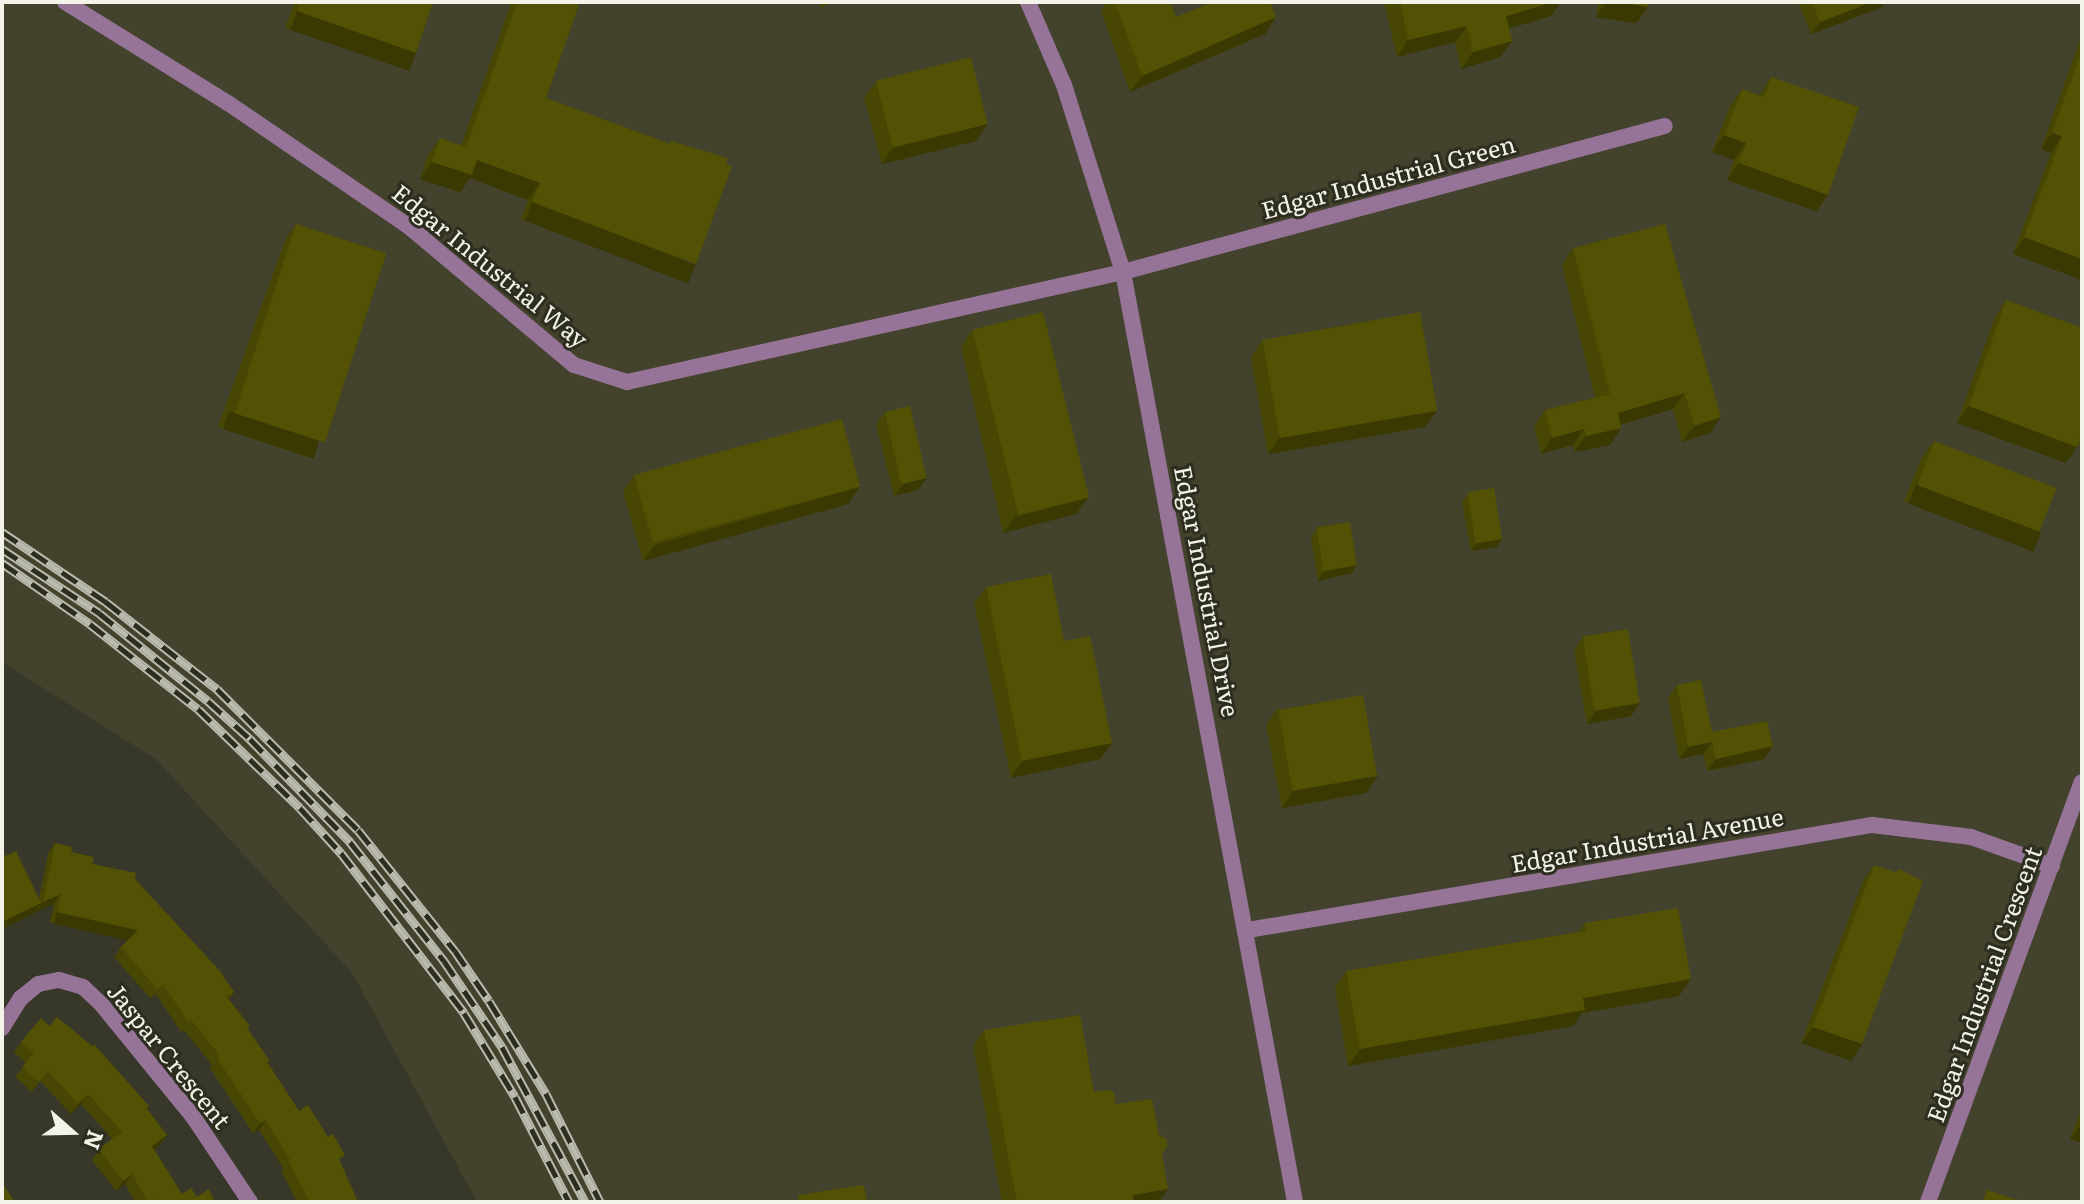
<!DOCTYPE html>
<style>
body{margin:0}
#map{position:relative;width:2084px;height:1204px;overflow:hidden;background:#38382a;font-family:Literata,serif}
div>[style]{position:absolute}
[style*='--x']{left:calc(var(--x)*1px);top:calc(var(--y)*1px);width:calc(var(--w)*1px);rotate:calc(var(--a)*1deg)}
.built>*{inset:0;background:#42422d}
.minor>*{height:16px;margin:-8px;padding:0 8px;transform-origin:8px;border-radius:8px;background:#967498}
.tertiary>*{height:16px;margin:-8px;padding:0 8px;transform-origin:8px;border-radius:8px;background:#967498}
.rail>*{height:9px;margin-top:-4.5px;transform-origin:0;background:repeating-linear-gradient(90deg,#2e2e20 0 18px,#babaaf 0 36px);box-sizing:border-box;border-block:2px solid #babaaf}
.wall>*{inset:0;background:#474603}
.shaded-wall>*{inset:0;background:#3a3902;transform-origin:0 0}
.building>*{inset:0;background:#535103;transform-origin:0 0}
span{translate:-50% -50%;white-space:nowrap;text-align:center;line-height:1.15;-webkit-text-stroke:6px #2e2e20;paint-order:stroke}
.street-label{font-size:24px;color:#f3f3ea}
.frame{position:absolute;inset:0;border:4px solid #f3f3ea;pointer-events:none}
.north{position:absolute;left:32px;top:1092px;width:80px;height:80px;-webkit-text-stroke:6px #2e2e20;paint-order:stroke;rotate:110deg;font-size:22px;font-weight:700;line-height:32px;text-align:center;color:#f3f3ea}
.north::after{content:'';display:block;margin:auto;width:28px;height:36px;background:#f3f3ea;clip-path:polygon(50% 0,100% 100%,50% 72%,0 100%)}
</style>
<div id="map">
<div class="built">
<div style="clip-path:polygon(2px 2px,2082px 2px,2082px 1202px,477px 1202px,352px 973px,157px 760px,2px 662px)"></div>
</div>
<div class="minor">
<div style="--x:65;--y:2;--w:192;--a:31.8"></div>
<div style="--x:228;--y:103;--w:217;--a:34.3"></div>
<div style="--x:407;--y:225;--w:218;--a:40"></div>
<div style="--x:574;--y:365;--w:56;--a:17.8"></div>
<div style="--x:627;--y:382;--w:508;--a:-12.5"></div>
<div style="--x:1123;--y:272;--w:561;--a:-15.08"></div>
<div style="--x:1248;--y:930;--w:633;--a:-9.55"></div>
<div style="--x:1872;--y:825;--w:100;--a:6.9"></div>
<div style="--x:1971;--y:837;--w:86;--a:19.7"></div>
<div style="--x:2;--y:1028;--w:36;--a:-58"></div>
<div style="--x:21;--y:998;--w:22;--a:-39"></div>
<div style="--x:38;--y:984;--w:21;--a:-11"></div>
<div style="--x:59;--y:980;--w:25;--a:16"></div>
<div style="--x:83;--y:987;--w:26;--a:43"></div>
<div style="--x:102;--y:1005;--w:146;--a:50.8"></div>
<div style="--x:194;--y:1118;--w:101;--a:56.3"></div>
<div style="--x:1928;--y:1202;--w:447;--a:-69.9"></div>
</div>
<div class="tertiary">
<div style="--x:1028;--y:2;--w:90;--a:66.6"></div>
<div style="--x:1064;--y:85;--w:196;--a:72.5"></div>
<div style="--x:1123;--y:272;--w:946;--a:79.52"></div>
</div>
<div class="rail">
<div style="--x:2;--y:532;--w:125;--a:33.9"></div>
<div style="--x:106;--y:602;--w:141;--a:38.1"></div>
<div style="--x:217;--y:689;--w:199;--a:45"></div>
<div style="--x:358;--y:830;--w:155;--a:51.3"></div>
<div style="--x:455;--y:951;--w:60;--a:55.8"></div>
<div style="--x:489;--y:1001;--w:109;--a:58.5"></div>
<div style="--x:546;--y:1094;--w:121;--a:63.4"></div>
<div style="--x:2;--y:549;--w:116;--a:33.4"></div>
<div style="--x:99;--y:613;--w:140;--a:38.9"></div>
<div style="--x:208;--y:701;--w:57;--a:42.1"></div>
<div style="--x:250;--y:739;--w:144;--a:45.8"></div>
<div style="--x:350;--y:842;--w:152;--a:51.7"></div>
<div style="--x:444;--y:961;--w:104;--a:56"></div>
<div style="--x:502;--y:1047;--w:176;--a:61.8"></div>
<div style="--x:2;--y:563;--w:107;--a:34.7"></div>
<div style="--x:90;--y:624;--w:137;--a:38.2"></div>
<div style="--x:198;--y:709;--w:142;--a:44.1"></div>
<div style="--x:300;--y:808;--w:61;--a:47.7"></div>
<div style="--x:341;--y:853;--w:202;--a:52.4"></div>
<div style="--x:464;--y:1013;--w:98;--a:58.7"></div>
<div style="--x:515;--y:1097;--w:118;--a:62.8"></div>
</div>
<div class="wall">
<div style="clip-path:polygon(295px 2px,433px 2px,404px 69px,285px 27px)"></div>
<div style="clip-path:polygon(511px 2px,580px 2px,546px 98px,669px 144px,671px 141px,685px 280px,521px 219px,528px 200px,470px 178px,460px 192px,420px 179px,428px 155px,440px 138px,461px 146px)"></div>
<div style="clip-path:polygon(819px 2px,831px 2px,822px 8px)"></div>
<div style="clip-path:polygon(1107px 2px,1170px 2px,1176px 17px,1276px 17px,1265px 34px,1130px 92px,1101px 11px)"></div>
<div style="clip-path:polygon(1384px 2px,1561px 2px,1551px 16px,1509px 28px,1500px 57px,1461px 69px,1455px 42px,1397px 57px)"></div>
<div style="clip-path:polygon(1598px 2px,1648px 2px,1648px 7px,1636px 23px,1596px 17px)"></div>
<div style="clip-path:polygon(1798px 2px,1885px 2px,1880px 8px,1811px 34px)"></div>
<div style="clip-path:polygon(2082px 34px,2082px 280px,2013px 254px,2051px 153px,2041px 149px)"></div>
<div style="clip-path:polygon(1771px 77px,1828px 195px,1816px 211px,1727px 180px,1734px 160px,1712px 152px,1730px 106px,1742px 89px,1759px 96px)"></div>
<div style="clip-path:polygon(876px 82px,976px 141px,882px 164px,864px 98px)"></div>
<div style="clip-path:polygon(296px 224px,319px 441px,307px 457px,218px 427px,285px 240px)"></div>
<div style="clip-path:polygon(1573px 248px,1721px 417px,1710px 433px,1682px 442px,1673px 409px,1620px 425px,1621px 428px,1610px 445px,1574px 452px,1573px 445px,1541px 454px,1534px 426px,1545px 410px,1595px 398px,1562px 265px)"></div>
<div style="clip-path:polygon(2006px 300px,2082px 328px,2082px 445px,2078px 444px,2066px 463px,1957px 423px,1995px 317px)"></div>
<div style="clip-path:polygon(972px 330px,1088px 498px,1076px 514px,1003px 533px,961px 347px)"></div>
<div style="clip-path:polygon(1262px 340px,1437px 411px,1425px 427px,1268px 454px,1251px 357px)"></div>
<div style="clip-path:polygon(885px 412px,918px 490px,894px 496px,876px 424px)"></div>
<div style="clip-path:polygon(1934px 441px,2041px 531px,2029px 547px,1904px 501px,1922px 457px)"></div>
<div style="clip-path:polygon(634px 475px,860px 487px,848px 504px,643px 561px,623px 492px)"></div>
<div style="clip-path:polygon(1468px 494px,1502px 539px,1496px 547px,1471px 551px,1462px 502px)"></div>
<div style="clip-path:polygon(1317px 528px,1352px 573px,1318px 581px,1311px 537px)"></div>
<div style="clip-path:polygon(986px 587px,1064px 641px,1112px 743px,1100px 759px,1011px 778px,974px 603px)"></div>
<div style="clip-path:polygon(1583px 637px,1640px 703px,1631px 716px,1587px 724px,1574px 650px)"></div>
<div style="clip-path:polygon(1677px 685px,1712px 732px,1773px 746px,1764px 759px,1707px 771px,1703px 754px,1679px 759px,1668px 698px)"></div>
<div style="clip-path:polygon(1278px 708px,1366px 793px,1282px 808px,1266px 725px)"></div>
<div style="clip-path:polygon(55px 843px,92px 864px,135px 879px,234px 992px,229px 999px,250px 1026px,247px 1029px,268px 1063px,299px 1111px,340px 1162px,358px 1202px,297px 1202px,281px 1171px,283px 1168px,259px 1130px,253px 1133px,210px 1068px,212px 1065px,184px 1030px,181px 1032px,156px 994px,150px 998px,114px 957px,121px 947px,128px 940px,50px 922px,54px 904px,36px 912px,37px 910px,34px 913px,2px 929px,2px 853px,39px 899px,48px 853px)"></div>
<div style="clip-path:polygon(1874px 865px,1851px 1061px,1801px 1043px,1863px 881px)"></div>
<div style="clip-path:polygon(1585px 923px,1679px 996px,1582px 1013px,1573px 1026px,1348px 1066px,1335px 988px,1346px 971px,1579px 932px)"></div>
<div style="clip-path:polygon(984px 1030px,1115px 1104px,1162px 1155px,1159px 1202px,1002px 1202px,973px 1046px)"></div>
<div style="clip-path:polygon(21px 1042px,149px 1106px,147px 1109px,167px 1135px,160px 1145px,154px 1150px,182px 1194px,215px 1202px,135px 1202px,125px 1184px,116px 1191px,92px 1160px,99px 1149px,112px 1139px,81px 1104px,71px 1114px,40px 1081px,32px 1092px,15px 1077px,26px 1063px,14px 1052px)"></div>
<div style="clip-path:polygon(2082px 1108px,2082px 1143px,2070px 1139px)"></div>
</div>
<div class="shaded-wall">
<div style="clip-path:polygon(1554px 2px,1561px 2px,1551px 16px,1494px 33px,1506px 16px)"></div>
<div style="clip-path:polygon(1606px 2px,1619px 2px,1648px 7px,1636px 23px,1596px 17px)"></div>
<div style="clip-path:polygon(1872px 2px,1885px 2px,1880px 8px,1811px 34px,1820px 22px)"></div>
<div style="left:297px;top:11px;width:126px;height:20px;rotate:19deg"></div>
<div style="clip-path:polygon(1276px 17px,1265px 34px,1130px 92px,1142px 76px)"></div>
<div style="clip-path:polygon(1467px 26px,1455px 42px,1397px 57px,1408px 40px)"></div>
<div style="clip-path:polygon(1512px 41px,1500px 57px,1461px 69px,1473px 52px)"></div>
<div style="clip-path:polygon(988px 124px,976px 141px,882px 164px,893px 147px)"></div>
<div style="clip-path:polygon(2052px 133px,2062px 136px,2051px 153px,2041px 149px)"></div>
<div style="clip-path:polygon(1724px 135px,1746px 143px,1734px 160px,1712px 152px)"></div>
<div style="clip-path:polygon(477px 160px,540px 183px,528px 200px,470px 178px,460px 192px,420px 179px,432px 162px)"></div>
<div style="clip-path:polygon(1739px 163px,1828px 195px,1816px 211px,1727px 180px)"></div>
<div style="left:532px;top:202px;width:175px;height:20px;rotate:21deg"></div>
<div style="clip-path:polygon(2024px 237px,2082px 259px,2082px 280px,2013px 254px)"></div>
<div style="clip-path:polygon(1685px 393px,1673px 409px,1606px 429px,1618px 413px)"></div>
<div style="clip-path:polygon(1969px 406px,2077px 447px,2066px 463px,1957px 423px)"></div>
<div style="left:229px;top:411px;width:95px;height:19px;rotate:18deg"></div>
<div style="clip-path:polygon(1437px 411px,1425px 427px,1268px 454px,1280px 437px)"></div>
<div style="clip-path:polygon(1721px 417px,1710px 433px,1682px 442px,1694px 426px)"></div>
<div style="clip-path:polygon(1621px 428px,1610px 445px,1574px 452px,1586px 436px)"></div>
<div style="clip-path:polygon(1584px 429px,1573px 445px,1541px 454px,1552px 438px)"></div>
<div style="clip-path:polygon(927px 478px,918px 490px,894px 496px,903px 484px)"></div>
<div style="left:1916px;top:484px;width:134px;height:21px;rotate:21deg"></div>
<div style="clip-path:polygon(860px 487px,848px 504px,643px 561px,655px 545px)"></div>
<div style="clip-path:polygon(1088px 498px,1076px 514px,1003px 533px,1015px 517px)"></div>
<div style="clip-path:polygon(1502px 539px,1496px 547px,1471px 551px,1477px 542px)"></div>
<div style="clip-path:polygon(1357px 565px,1352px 573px,1318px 581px,1323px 572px)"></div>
<div style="clip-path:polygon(1640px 703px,1631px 716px,1587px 724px,1596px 711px)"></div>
<div style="clip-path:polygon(1712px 742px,1703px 754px,1679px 759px,1688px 747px)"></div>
<div style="clip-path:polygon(1112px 743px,1100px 759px,1011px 778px,1022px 761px)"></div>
<div style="clip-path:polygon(1773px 746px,1764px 759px,1707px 771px,1716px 759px)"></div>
<div style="clip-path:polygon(1378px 776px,1366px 793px,1282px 808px,1293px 791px)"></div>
<div style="clip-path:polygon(61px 894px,54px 904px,36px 912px,43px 902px)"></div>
<div style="clip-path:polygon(41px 903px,34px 913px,2px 929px,2px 922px)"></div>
<div style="left:57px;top:912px;width:83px;height:12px;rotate:13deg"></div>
<div style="clip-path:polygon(1691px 979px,1679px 996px,1582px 1013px,1573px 1026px,1348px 1066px,1360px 1049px,1583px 998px)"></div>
<div style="clip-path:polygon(1813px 1027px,1862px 1044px,1851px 1061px,1801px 1043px)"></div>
<div style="clip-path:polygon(88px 1094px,81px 1104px,71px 1114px,78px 1104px)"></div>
<div style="clip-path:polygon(266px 1120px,259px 1130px,253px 1133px,260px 1123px)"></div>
<div style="clip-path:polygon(2082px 1123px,2082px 1143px,2070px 1139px)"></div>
<div style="clip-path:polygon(167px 1135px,160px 1145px,145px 1157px,152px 1146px)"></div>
<div style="clip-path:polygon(132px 1174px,125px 1184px,116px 1191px,123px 1181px)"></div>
<div style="clip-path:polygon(1168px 1189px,1159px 1202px,1128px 1202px,1133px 1195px)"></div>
</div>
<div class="building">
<div style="clip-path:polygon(300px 2px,433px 2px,416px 53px,297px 11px)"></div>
<div style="clip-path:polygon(517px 2px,580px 2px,546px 98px,670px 144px,671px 141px,728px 158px,726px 164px,732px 166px,696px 264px,532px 202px,540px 183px,477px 160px,472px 175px,432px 162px,440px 138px,466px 147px)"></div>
<div style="clip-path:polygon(1115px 2px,1170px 2px,1176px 17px,1213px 2px,1270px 2px,1276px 17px,1142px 76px)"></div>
<div style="clip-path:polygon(1400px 2px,1554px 2px,1506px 16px,1512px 41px,1473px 52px,1467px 26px,1408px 40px)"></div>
<div style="clip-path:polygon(1619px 2px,1648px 2px,1648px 7px)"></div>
<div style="clip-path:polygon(1812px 2px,1872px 2px,1820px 22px)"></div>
<div style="clip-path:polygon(2082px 50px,2082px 259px,2024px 237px,2062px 136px,2052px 133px)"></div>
<div style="left:971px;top:57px;width:69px;height:98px;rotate:76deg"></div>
<div style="clip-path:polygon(1771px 77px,1859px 107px,1828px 195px,1739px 163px,1746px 143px,1724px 135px,1742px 89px,1764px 97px)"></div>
<div style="left:296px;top:224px;width:95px;height:199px;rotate:18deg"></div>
<div style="clip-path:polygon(1665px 224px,1721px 417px,1694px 426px,1685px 393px,1618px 413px,1621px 428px,1586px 436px,1584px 429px,1552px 438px,1545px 410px,1610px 394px,1573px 248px)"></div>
<div style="clip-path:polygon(2006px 300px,2082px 328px,2082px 433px,2077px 447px,1969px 406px)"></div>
<div style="left:1043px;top:312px;width:191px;height:73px;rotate:76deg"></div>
<div style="left:1420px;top:312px;width:100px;height:160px;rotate:80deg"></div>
<div style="left:910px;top:406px;width:74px;height:26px;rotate:77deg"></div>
<div style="left:842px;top:419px;width:70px;height:215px;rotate:75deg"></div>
<div style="left:1934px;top:441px;width:131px;height:47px;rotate:21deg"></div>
<div style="left:1494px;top:488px;width:52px;height:27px;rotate:81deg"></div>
<div style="left:1350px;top:522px;width:44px;height:34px;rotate:81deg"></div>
<div style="clip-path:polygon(1051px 574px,1064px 641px,1090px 636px,1112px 743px,1022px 761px,986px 587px)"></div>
<div style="left:1628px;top:629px;width:75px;height:46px;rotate:81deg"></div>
<div style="clip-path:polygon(1701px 680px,1712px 732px,1767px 721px,1773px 746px,1716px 759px,1712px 742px,1688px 747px,1677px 685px)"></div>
<div style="left:1363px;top:695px;width:82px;height:86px;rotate:80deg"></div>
<div style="clip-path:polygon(55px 843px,72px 847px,71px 852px,94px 857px,92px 864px,136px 873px,135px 879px,220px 971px,234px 992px,226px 997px,250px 1026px,247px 1028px,270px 1061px,267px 1062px,299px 1111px,308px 1105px,328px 1137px,333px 1134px,345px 1155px,339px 1159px,358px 1202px,310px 1202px,288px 1161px,290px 1160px,266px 1120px,260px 1123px,217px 1058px,220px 1056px,191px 1020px,188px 1022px,163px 984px,157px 989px,121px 947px,138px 930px,57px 912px,61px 894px,43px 902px)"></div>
<div style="clip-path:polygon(16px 851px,41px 903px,2px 922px,2px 853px,5px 856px)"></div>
<div style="clip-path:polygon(1874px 865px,1895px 872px,1899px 869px,1923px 881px,1862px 1044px,1813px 1027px)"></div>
<div style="clip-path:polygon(1678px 908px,1691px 979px,1583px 998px,1585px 1010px,1360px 1049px,1346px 971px,1586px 931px,1585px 923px)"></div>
<div style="clip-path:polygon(1080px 1015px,1094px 1092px,1109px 1090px,1115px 1094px,1115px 1104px,1152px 1099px,1159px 1135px,1167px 1139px,1167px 1147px,1162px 1154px,1168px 1189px,1133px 1195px,1134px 1202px,1017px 1202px,984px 1030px)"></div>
<div style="clip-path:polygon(57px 1017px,92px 1046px,94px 1044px,149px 1106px,146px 1108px,167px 1135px,152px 1146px,182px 1194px,191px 1188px,197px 1197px,209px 1189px,215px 1202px,158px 1202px,156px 1199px,151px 1202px,148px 1202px,132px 1174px,123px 1181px,99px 1149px,122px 1132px,88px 1094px,78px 1104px,48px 1071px,39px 1082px,22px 1067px,34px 1053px,21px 1042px,41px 1018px,50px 1026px)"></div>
<div style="clip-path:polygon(2px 1183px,15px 1202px,2px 1202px)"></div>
<div style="clip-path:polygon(864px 1185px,867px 1202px,799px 1202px,798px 1195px)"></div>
<div style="clip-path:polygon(1987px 1190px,2024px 1202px,1983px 1202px)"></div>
</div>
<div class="street-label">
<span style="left:1388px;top:176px;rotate:-15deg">Edgar Industrial Green</span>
<span style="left:491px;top:265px;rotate:39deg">Edgar Industrial Way</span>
<span style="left:1208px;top:591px;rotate:79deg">Edgar Industrial Drive</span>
<span style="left:1647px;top:839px;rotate:-10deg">Edgar Industrial Avenue</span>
<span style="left:1983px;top:984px;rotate:-70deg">Edgar Industrial Crescent</span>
<span style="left:170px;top:1055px;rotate:51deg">Jaspar Crescent</span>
</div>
<div class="frame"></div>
<div class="north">N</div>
</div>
